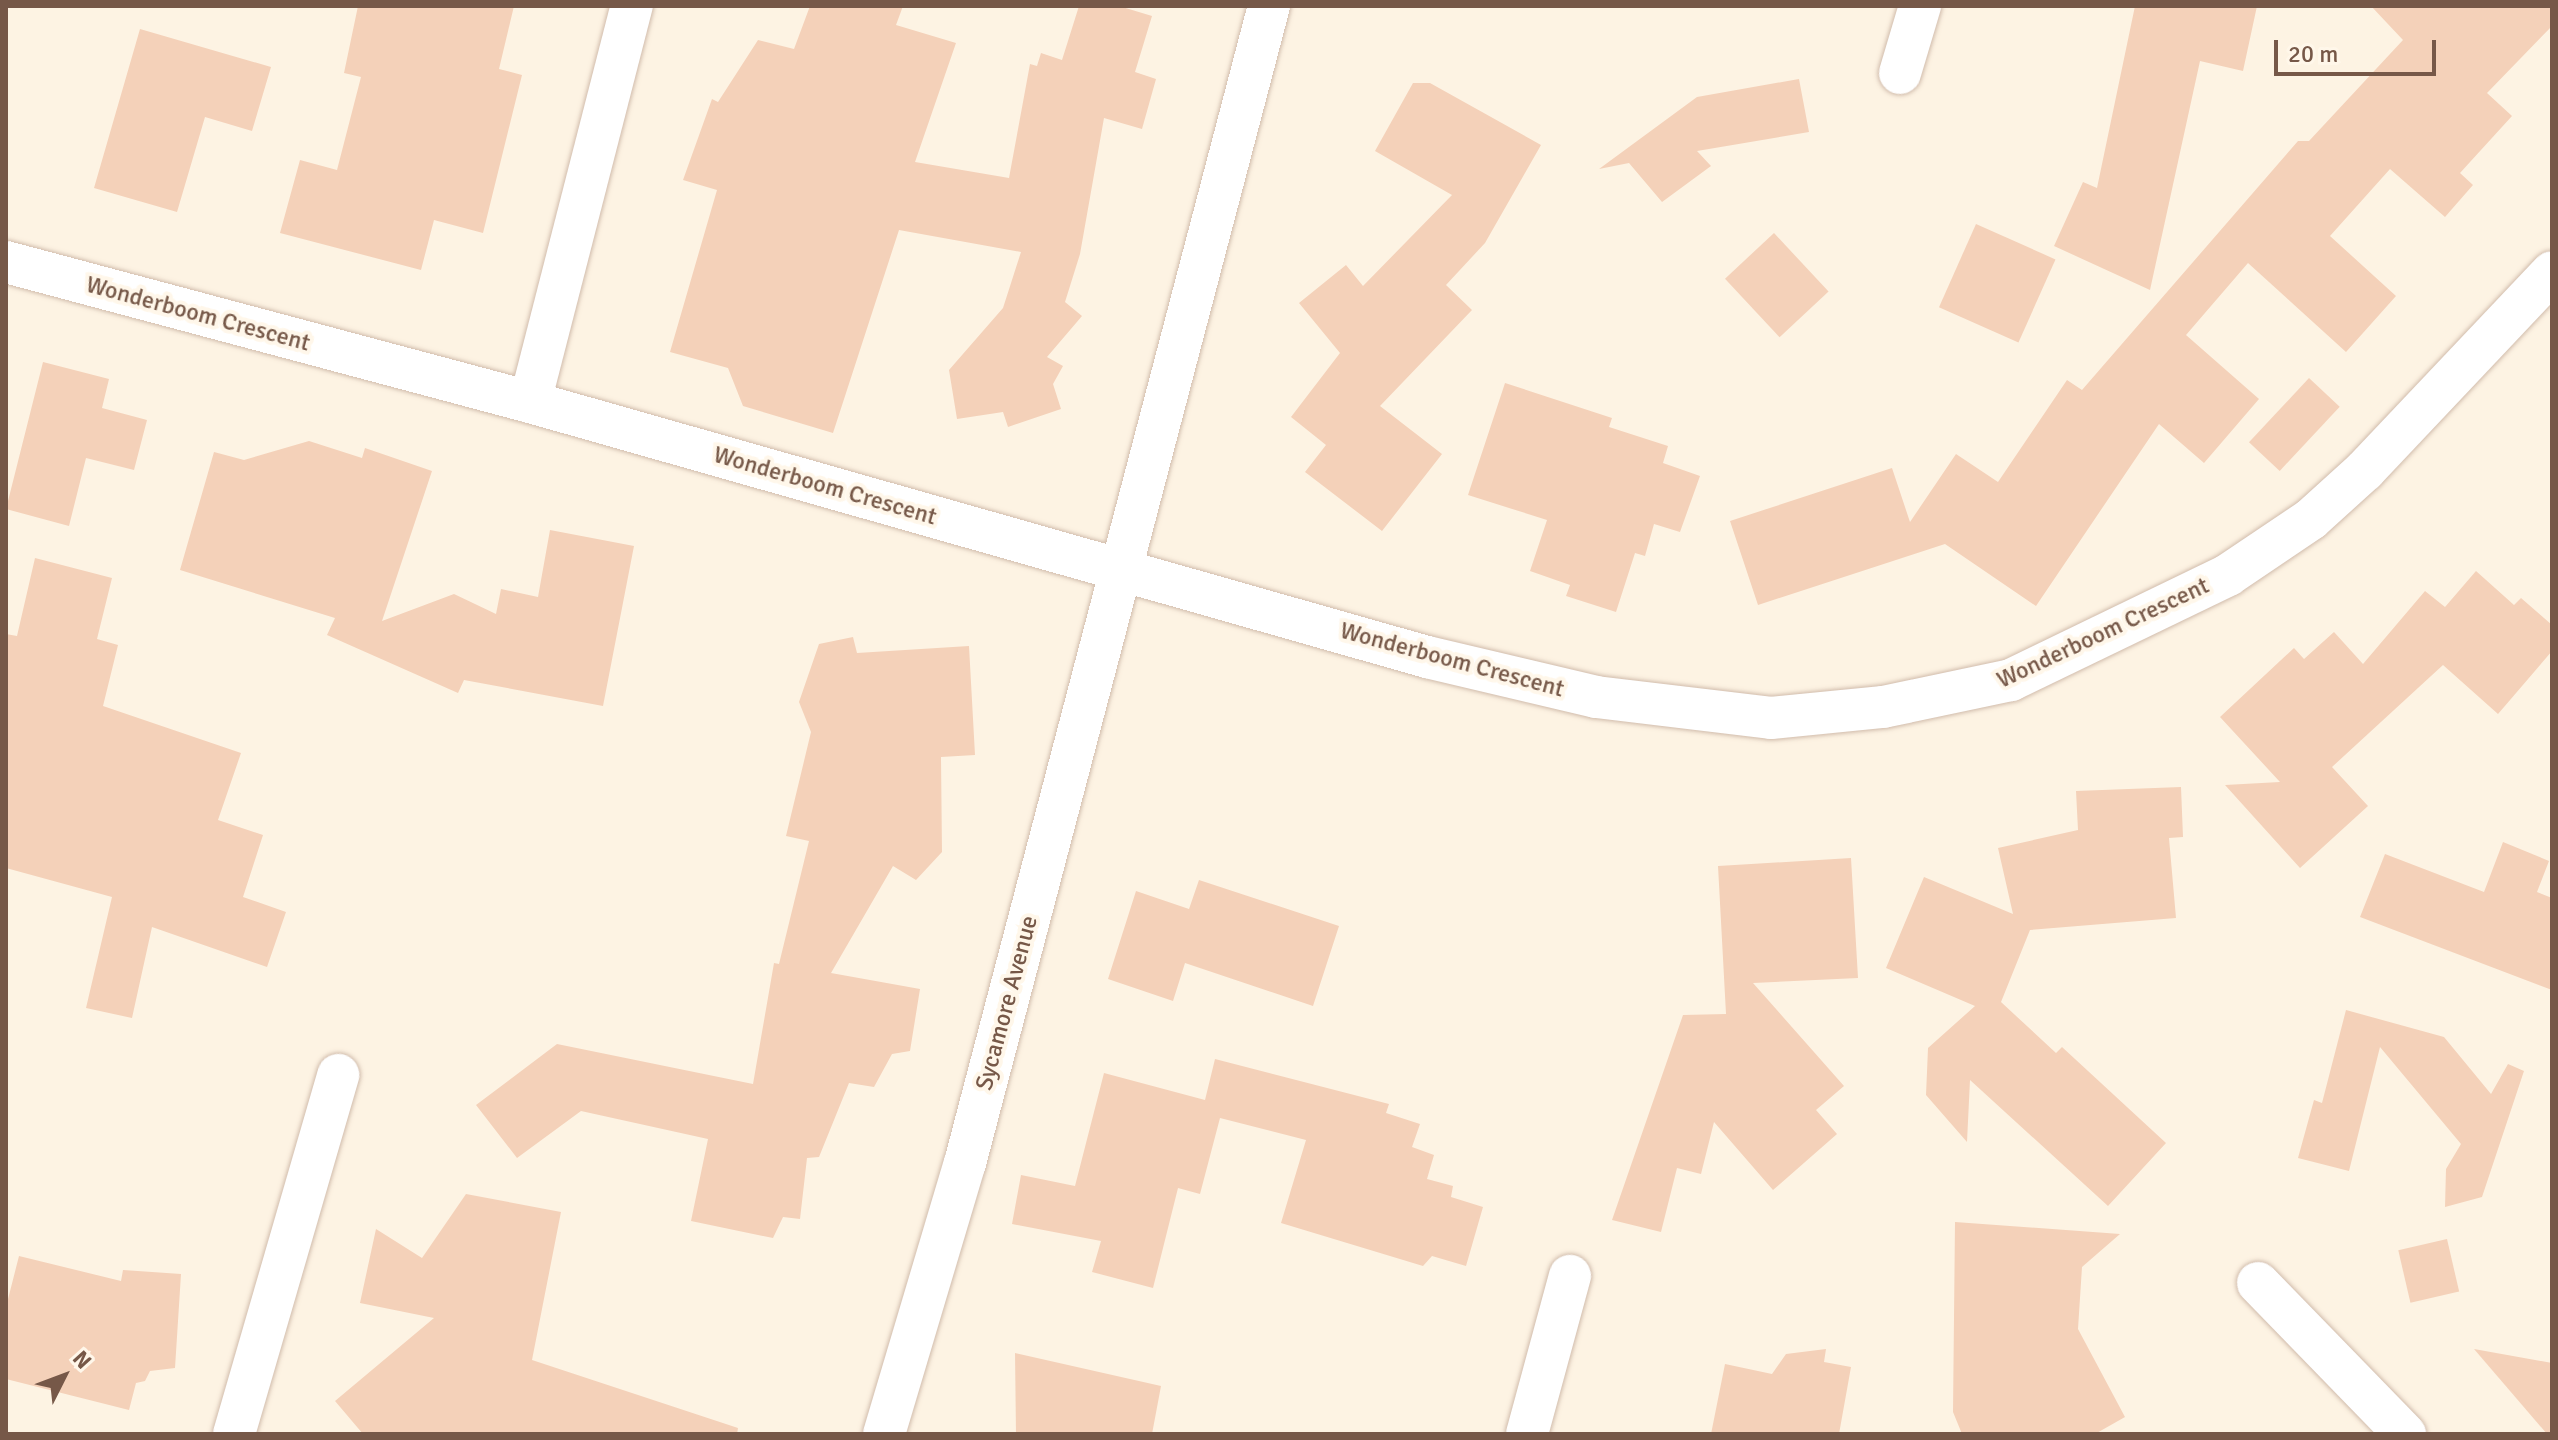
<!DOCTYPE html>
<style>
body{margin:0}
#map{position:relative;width:2558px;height:1440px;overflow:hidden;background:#fdf3e3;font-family:Signika,sans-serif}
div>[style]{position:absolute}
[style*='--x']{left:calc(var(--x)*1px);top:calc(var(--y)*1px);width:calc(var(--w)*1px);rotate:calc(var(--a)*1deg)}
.building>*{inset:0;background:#f4d1b9;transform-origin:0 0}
.roads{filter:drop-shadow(0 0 2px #d1bcac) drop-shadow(0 0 2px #d1bcac)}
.minor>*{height:42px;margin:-21px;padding:0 21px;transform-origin:21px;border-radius:21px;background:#fff}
span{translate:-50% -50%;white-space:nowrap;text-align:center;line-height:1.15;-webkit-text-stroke:8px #fff7ea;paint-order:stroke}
.street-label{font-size:24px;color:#765848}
.frame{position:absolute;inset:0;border:8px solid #765848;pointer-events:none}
.north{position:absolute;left:24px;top:1336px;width:80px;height:80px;-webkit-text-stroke:6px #fff7ea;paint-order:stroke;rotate:48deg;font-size:22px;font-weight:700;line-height:32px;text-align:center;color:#765848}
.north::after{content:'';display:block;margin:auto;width:28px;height:36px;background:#765848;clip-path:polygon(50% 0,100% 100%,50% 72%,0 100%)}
.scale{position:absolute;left:2274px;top:40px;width:162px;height:36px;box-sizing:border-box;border:4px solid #765848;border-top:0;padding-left:10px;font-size:24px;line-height:28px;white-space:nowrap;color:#765848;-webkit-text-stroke:6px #fff7ea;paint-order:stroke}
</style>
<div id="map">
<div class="building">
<div style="clip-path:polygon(358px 6px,514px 6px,499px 69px,522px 75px,483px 233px,434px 220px,421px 270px,280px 233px,300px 160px,337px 170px,361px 77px,344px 73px)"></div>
<div style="clip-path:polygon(810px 6px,903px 6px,896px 25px,956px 43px,915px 162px,1009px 178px,1030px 64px,1037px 66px,1041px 53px,1062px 60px,1079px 6px,1119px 6px,1152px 16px,1135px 72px,1156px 79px,1142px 129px,1104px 118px,1080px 254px,1065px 302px,1082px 316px,1047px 357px,1063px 366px,1053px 384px,1061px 409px,1008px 427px,1003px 412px,957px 419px,949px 370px,1003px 308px,1021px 252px,899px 230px,833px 433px,743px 406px,728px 368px,670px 352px,717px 190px,683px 180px,712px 99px,718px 102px,758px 40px,794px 49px)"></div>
<div style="clip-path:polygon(2135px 6px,2257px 6px,2243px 71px,2200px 61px,2150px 290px,2054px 246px,2083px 182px,2097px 188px)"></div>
<div style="clip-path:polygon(2371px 6px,2552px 6px,2552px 26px,2487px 93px,2512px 116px,2460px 173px,2473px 185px,2445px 217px,2390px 169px,2330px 236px,2396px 296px,2346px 352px,2248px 263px,2186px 335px,2259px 399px,2204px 463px,2159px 424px,2036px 606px,1945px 544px,1758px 605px,1730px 521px,1892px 468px,1910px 522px,1956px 454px,1998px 482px,2067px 380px,2082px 390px,2298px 141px,2309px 141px,2403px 40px)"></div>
<div style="clip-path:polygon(140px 29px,271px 67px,252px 131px,205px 117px,177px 212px,94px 188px)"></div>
<div style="clip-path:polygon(1799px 79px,1809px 132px,1697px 151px,1711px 166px,1662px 202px,1629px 163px,1599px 169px,1697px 97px)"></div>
<div style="clip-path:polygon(1413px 83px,1430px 83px,1541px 145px,1485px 243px,1446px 285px,1472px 310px,1380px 406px,1442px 454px,1382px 531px,1305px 472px,1326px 445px,1291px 417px,1340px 353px,1299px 303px,1346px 265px,1363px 286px,1452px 195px,1375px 151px)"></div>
<div style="left:1976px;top:224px;width:87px;height:91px;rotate:24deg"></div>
<div style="left:1774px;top:233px;width:80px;height:67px;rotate:47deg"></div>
<div style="clip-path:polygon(43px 362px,109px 379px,102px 408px,147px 420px,134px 470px,86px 458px,69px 526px,6px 509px)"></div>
<div style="left:2309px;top:378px;width:42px;height:88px;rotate:43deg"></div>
<div style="clip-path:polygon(1505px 383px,1612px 418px,1609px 427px,1668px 446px,1663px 463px,1700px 476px,1680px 532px,1654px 524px,1645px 556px,1635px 553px,1616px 612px,1566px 596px,1570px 585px,1530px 571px,1547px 520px,1468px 495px)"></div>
<div style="clip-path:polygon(309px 441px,362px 458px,365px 448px,432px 471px,382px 621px,454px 594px,496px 614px,501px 589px,538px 597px,550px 530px,634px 546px,603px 706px,464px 680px,458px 693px,327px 635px,335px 618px,180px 570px,214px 452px,244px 460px)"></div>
<div style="clip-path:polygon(35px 558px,112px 578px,97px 639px,118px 645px,103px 706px,241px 753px,218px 820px,263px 835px,243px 897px,286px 912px,267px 967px,152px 927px,132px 1018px,86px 1008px,112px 897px,6px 868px,6px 634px,17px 636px)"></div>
<div style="clip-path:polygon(2476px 571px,2514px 605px,2521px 598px,2552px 625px,2552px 651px,2498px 714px,2443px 665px,2332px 767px,2368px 806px,2300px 868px,2225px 785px,2280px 782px,2220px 717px,2294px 648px,2304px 659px,2334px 632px,2363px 664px,2425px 591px,2445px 607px)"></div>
<div style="clip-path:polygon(853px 637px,857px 653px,969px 646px,975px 755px,941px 757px,942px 852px,916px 880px,893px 866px,831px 973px,920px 989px,910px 1051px,892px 1054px,874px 1087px,849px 1083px,819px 1157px,807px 1158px,800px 1219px,783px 1217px,773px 1238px,691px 1221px,708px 1139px,581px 1111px,517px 1158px,476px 1105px,557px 1044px,753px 1084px,774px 963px,779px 964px,809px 841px,786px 836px,811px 732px,799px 702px,819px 644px)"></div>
<div style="clip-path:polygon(2181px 787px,2183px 837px,2169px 838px,2176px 918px,2030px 930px,2001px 1002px,2056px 1053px,2062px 1047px,2166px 1143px,2108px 1206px,1970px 1080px,1967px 1142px,1926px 1095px,1928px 1048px,1975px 1006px,1886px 968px,1924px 877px,2013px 914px,1998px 848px,2078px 830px,2076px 791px)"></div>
<div style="clip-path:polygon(2503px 842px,2549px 861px,2537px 892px,2552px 898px,2552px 990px,2360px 917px,2385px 854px,2484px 892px)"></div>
<div style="clip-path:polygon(1851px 858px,1858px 978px,1753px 983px,1844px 1086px,1816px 1110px,1837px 1134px,1773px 1190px,1714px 1122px,1701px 1174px,1677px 1168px,1661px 1232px,1612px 1220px,1683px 1015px,1726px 1014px,1718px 866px)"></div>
<div style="clip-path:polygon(1199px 880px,1339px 926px,1313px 1006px,1185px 963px,1173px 1001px,1108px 979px,1136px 891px,1189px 909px)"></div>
<div style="clip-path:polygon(2346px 1010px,2444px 1037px,2491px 1094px,2508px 1064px,2524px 1071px,2482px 1197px,2445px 1207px,2446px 1169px,2461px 1144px,2380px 1047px,2349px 1171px,2298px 1158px,2314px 1100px,2322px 1103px)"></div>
<div style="clip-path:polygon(1215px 1059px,1389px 1104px,1386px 1113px,1420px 1124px,1412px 1147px,1434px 1155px,1427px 1179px,1453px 1186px,1451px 1197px,1483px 1207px,1466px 1266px,1432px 1256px,1423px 1266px,1281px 1223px,1306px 1140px,1220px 1118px,1200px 1194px,1178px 1188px,1153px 1288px,1092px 1272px,1101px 1241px,1012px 1224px,1021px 1175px,1075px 1186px,1104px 1073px,1205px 1100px)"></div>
<div style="clip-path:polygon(466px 1194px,561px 1212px,532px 1360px,738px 1428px,737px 1434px,363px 1434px,335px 1401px,434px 1318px,360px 1303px,376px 1229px,422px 1258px)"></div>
<div style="clip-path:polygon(1955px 1222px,2120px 1234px,2082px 1267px,2078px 1329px,2125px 1417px,2095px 1434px,1962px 1434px,1953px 1412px)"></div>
<div style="left:2447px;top:1239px;width:54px;height:50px;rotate:77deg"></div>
<div style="clip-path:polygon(19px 1256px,121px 1281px,123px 1270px,181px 1274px,175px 1368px,150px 1371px,145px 1381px,136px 1383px,129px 1410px,6px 1379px,6px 1307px)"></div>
<div style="clip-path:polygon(1826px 1349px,1824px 1362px,1851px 1367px,1839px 1434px,1711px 1434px,1725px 1364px,1772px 1374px,1786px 1354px)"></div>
<div style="clip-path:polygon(2474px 1349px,2552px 1363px,2552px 1434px,2547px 1434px)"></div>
<div style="clip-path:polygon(1015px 1353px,1161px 1386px,1152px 1434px,1016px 1434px)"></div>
</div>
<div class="roads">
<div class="minor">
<div style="--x:1900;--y:73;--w:70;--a:-73.4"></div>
<div style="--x:6;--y:262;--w:542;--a:14.96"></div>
<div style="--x:530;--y:402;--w:933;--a:15.87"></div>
<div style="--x:1427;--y:657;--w:174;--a:13.3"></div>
<div style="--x:1596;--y:697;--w:176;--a:6.8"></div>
<div style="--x:1771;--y:718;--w:113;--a:-5.6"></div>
<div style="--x:1883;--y:707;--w:131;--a:-11.9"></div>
<div style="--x:2011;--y:680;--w:241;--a:-25.8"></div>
<div style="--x:2228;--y:575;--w:100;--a:-34"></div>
<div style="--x:2311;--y:519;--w:73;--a:-42.2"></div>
<div style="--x:2365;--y:470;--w:272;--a:-46.6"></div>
<div style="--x:530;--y:402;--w:409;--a:-75.6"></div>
<div style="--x:2258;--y:1283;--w:211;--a:45.8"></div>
<div style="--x:234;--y:1434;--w:374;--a:-73.8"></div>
<div style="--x:884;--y:1434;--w:283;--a:-73.4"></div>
<div style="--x:965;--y:1163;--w:1196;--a:-75.28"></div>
<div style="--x:1527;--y:1434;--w:164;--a:-74.8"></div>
</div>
</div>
<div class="street-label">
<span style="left:198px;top:314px;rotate:15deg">Wonderboom Crescent</span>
<span style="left:825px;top:486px;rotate:16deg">Wonderboom Crescent</span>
<span style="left:2103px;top:633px;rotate:-25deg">Wonderboom Crescent</span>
<span style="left:1452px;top:660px;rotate:15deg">Wonderboom Crescent</span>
<span style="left:1007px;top:1003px;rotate:-75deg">Sycamore Avenue</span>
</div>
<div class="frame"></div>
<div class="north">N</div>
<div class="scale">20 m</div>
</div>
